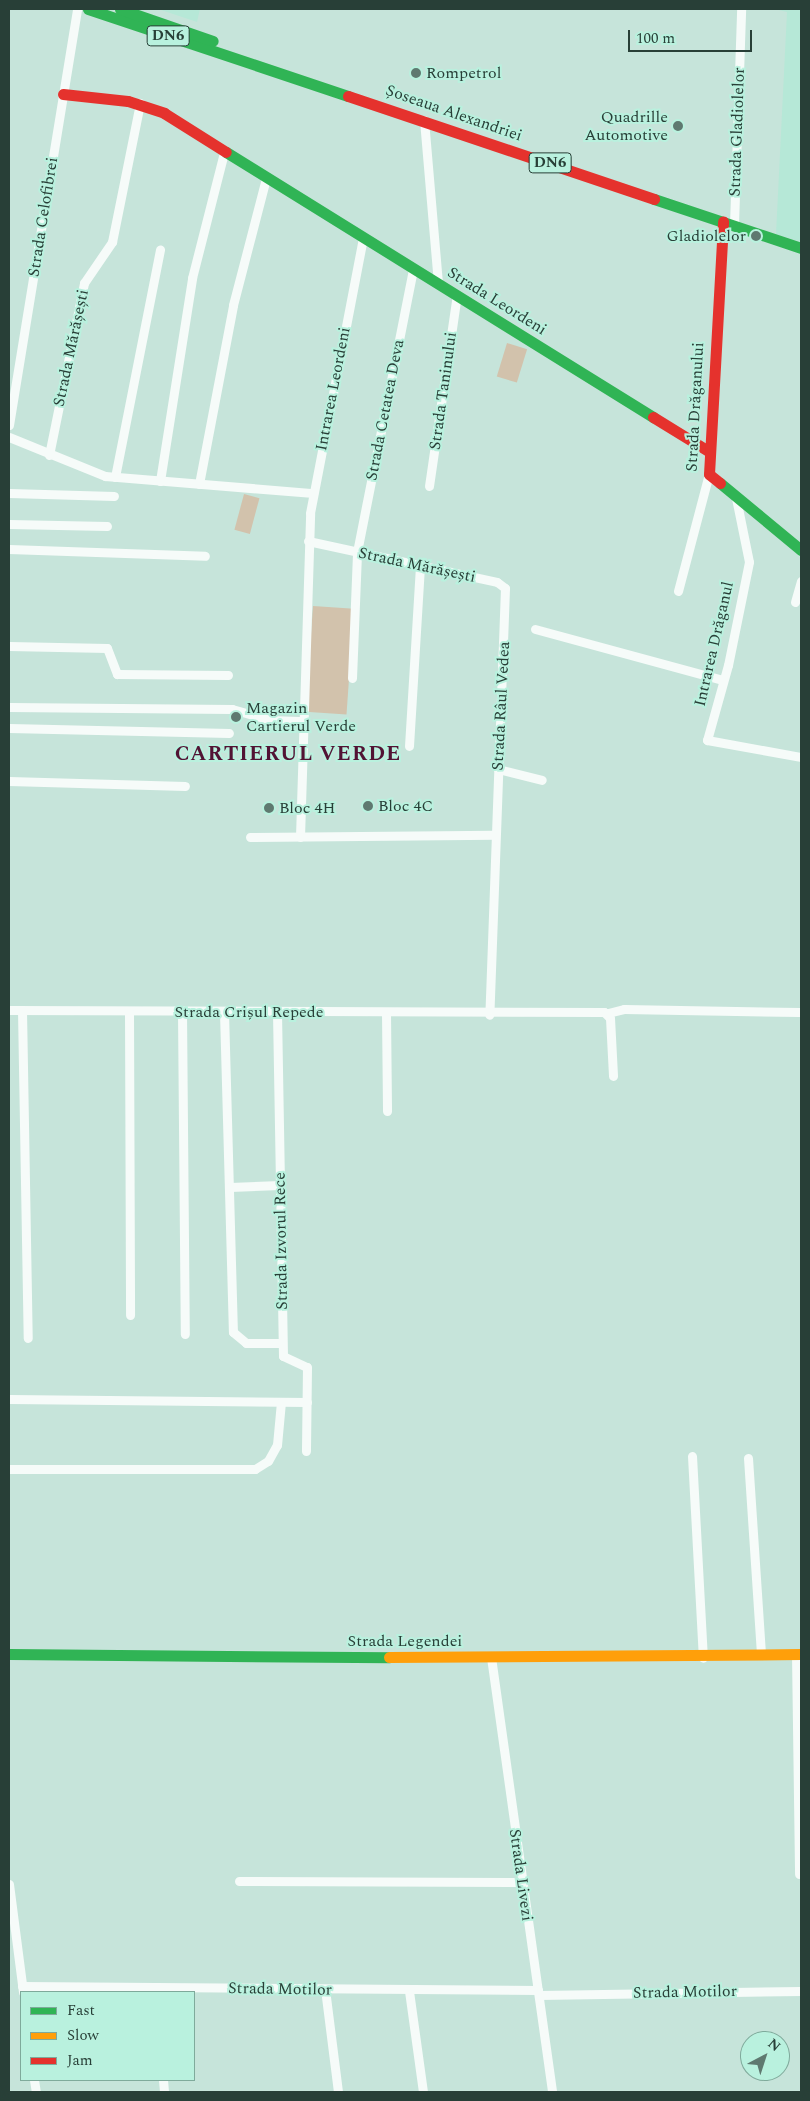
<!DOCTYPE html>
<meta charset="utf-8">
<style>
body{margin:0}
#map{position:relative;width:810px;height:2101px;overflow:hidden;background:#c6e4da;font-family:Spectral,serif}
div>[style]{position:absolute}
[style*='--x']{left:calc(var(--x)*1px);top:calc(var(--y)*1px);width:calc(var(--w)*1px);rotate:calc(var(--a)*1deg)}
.built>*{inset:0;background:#b6e8d7}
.green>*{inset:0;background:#d2c2ac;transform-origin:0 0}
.street>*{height:9px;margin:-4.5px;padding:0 4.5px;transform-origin:4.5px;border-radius:4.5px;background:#f6fbf9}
.fast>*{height:11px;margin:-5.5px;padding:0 5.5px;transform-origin:5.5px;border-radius:5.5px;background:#30b455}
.slow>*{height:11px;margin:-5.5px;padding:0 5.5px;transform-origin:5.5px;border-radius:5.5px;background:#ff9f0a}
.jam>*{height:11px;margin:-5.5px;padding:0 5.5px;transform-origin:5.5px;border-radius:5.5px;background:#e5322d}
.dots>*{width:14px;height:14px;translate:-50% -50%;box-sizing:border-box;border:2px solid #b9f1de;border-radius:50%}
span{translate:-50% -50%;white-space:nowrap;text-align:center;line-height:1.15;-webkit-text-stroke:4px #b9f1de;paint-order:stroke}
.shield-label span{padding:1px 4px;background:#b9f1de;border:1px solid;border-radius:4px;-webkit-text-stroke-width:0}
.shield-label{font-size:15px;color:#283f37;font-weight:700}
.poi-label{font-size:16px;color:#283f37}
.left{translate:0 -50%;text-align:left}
.right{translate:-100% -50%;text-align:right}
.street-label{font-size:16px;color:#283f37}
.district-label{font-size:21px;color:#521334;font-weight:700;letter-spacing:1px}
.frame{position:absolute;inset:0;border:10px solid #283f37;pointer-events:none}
.legend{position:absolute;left:20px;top:1991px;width:175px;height:90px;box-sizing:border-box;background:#b9f1de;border:1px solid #7faa9b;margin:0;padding:6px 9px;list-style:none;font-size:15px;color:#283f37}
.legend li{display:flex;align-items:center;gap:10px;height:25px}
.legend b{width:25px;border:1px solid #7faa9b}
.north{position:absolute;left:740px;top:2031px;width:50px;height:50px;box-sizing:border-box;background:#b9f1de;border:1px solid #7faa9b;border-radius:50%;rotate:40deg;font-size:14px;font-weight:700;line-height:20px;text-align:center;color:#283f37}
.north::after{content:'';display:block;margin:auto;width:18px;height:22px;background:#5f7970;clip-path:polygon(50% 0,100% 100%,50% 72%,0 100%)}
.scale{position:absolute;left:628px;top:30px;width:124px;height:22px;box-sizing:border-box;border:2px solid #283f37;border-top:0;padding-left:6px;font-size:15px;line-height:18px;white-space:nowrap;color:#283f37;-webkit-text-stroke:4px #b9f1de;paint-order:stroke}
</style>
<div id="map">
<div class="built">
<div style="clip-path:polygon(158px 9px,200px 9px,197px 22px)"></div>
<div style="clip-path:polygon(775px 9px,801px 9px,801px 242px,776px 234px,787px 12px)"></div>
</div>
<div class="green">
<div style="left:507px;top:343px;width:21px;height:35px;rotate:17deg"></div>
<div style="left:244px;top:494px;width:16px;height:37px;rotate:15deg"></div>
<div style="left:313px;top:606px;width:41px;height:106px;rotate:4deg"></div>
</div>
<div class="street">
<div style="--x:424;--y:120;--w:164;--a:85.1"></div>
<div style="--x:734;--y:225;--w:216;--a:-88.1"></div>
<div style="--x:9;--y:425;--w:422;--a:-80.7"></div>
<div style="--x:9;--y:437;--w:104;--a:22.1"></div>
<div style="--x:105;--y:476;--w:209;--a:4.7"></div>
<div style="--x:49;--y:455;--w:176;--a:-78.5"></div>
<div style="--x:84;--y:283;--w:50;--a:-55.7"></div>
<div style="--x:112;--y:242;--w:142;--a:-78.6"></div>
<div style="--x:115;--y:477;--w:232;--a:-78.8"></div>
<div style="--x:160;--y:481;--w:206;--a:-81"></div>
<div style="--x:192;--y:278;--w:130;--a:-75.7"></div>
<div style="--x:199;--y:484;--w:182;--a:-79.2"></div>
<div style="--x:233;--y:305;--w:131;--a:-75.4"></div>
<div style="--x:429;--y:486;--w:193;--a:-81.7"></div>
<div style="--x:9;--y:493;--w:105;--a:1.6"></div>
<div style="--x:736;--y:498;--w:65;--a:78.5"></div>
<div style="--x:749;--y:562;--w:105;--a:101.5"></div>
<div style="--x:728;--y:665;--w:78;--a:105.6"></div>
<div style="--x:707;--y:740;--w:96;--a:10.3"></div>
<div style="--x:9;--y:524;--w:98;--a:1.2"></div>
<div style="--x:308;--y:541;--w:193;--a:12.2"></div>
<div style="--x:497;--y:582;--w:10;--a:37"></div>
<div style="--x:505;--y:588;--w:427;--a:92.1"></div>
<div style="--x:9;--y:549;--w:196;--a:2"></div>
<div style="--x:678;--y:591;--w:121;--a:-75.2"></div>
<div style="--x:795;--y:602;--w:22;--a:-74"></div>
<div style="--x:535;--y:629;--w:195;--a:15.2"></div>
<div style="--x:9;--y:646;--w:98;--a:1.2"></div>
<div style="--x:107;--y:648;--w:28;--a:69"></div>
<div style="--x:117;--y:674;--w:111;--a:0.5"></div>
<div style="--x:352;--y:678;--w:126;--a:-87.7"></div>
<div style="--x:357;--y:552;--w:289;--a:-78.8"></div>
<div style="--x:9;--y:707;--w:223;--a:0.5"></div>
<div style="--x:232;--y:709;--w:40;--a:16"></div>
<div style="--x:270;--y:720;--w:35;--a:2"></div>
<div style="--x:9;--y:728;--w:220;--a:1.3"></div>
<div style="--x:409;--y:746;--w:181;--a:-86.5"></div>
<div style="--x:498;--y:769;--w:45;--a:14"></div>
<div style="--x:9;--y:781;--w:176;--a:1.6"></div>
<div style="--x:250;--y:837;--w:245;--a:-0.5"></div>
<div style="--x:300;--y:837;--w:324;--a:-88.2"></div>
<div style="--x:310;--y:513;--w:280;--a:-79.1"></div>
<div style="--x:9;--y:1010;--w:595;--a:0.19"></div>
<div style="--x:604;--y:1012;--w:8;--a:45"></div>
<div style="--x:610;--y:1018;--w:58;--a:87"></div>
<div style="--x:22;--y:1010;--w:328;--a:89"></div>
<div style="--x:129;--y:1011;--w:304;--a:89.8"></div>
<div style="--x:182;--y:1012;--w:322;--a:89.5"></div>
<div style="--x:224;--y:1012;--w:320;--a:88.4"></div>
<div style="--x:233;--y:1332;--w:17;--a:40"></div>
<div style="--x:246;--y:1343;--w:36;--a:0"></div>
<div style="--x:277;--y:1012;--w:344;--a:89"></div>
<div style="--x:283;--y:1356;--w:26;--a:25"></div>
<div style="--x:307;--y:1367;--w:84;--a:90.7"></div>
<div style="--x:386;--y:1013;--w:98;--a:89.4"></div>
<div style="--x:608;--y:1013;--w:16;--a:-14"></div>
<div style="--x:624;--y:1009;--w:175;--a:1"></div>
<div style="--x:230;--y:1187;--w:50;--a:-2.3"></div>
<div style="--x:9;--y:1399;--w:298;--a:0.6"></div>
<div style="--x:692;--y:1456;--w:202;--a:86.9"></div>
<div style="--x:748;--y:1458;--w:197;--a:86.2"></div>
<div style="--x:9;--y:1469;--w:246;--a:0"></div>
<div style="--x:255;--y:1469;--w:15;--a:-32"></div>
<div style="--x:268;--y:1461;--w:18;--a:-61"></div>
<div style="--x:277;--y:1445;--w:43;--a:-84.7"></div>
<div style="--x:796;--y:1654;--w:220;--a:89.2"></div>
<div style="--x:491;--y:1657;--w:439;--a:82"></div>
<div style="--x:239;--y:1881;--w:283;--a:0.2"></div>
<div style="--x:9;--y:1884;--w:109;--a:82.6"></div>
<div style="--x:22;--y:1986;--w:516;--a:0.44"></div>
<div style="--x:325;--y:1989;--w:104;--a:82.8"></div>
<div style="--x:409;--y:1991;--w:102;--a:82.1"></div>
<div style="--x:539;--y:1995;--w:262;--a:-0.9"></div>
<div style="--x:34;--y:2080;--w:12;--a:81"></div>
<div style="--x:163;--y:2080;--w:12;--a:85"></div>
</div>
<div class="fast">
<div style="--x:88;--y:9;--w:274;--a:18.5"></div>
<div style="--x:120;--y:9;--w:98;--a:19"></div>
<div style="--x:226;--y:152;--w:503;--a:31.82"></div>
<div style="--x:654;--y:199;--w:155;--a:18.4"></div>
<div style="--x:720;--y:483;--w:105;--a:39.6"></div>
<div style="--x:9;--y:1654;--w:380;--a:0.5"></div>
</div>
<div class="slow">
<div style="--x:389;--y:1657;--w:412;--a:-0.4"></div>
</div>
<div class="jam">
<div style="--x:63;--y:94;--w:65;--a:6.1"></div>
<div style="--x:128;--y:101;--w:38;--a:18"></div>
<div style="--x:164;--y:113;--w:73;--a:32.2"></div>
<div style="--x:348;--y:96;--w:323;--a:18.6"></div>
<div style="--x:653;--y:417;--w:67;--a:31.6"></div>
<div style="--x:720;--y:483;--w:14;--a:-141"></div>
<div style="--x:709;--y:474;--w:253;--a:-86.8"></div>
</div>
<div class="dots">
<div style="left:416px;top:73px;background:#5f7970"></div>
<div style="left:678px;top:126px;background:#5f7970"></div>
<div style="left:756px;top:236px;background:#5f7970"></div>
<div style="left:236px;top:717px;background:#5f7970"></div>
<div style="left:368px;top:806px;background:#5f7970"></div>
<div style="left:269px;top:808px;background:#5f7970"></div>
</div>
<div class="shield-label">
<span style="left:168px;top:36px">DN6</span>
<span style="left:550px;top:163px">DN6</span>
</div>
<div class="poi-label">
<span class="left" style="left:426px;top:73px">Rompetrol</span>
<span class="right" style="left:668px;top:126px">Quadrille<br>Automotive</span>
<span class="right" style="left:746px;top:236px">Gladiolelor</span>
<span class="left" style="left:246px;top:717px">Magazin<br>Cartierul Verde</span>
<span class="left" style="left:378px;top:806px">Bloc 4C</span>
<span class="left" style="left:279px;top:808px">Bloc 4H</span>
</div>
<div class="street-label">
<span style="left:454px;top:113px;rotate:19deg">Șoseaua Alexandriei</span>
<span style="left:737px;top:132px;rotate:-88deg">Strada Gladiolelor</span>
<span style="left:43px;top:217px;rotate:-81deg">Strada Celofibrei</span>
<span style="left:497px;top:301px;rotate:32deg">Strada Leordeni</span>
<span style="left:71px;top:348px;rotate:-78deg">Strada Mărășești</span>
<span style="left:333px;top:389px;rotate:-79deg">Intrarea Leordeni</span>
<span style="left:443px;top:391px;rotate:-82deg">Strada Taninului</span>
<span style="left:695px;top:407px;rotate:-87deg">Strada Drăganului</span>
<span style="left:385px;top:410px;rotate:-79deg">Strada Cetatea Deva</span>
<span style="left:417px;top:565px;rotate:12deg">Strada Mărășești</span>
<span style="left:714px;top:644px;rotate:-77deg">Intrarea Drăganul</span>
<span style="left:501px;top:706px;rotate:-87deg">Strada Râul Vedea</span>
<span style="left:249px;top:1012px">Strada Crișul Repede</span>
<span style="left:281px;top:1241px;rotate:-91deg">Strada Izvorul Rece</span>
<span style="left:405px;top:1641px">Strada Legendei</span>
<span style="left:521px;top:1875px;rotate:82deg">Strada Livezi</span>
<span style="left:280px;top:1989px;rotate:1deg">Strada Motilor</span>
<span style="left:685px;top:1992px;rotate:-1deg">Strada Motilor</span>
</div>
<div class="district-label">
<span style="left:288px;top:754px">CARTIERUL VERDE</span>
</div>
<div class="frame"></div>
<ul class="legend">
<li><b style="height:6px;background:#30b455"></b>Fast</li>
<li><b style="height:6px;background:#ff9f0a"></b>Slow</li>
<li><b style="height:6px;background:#e5322d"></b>Jam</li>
</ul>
<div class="north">N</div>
<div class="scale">100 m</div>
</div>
